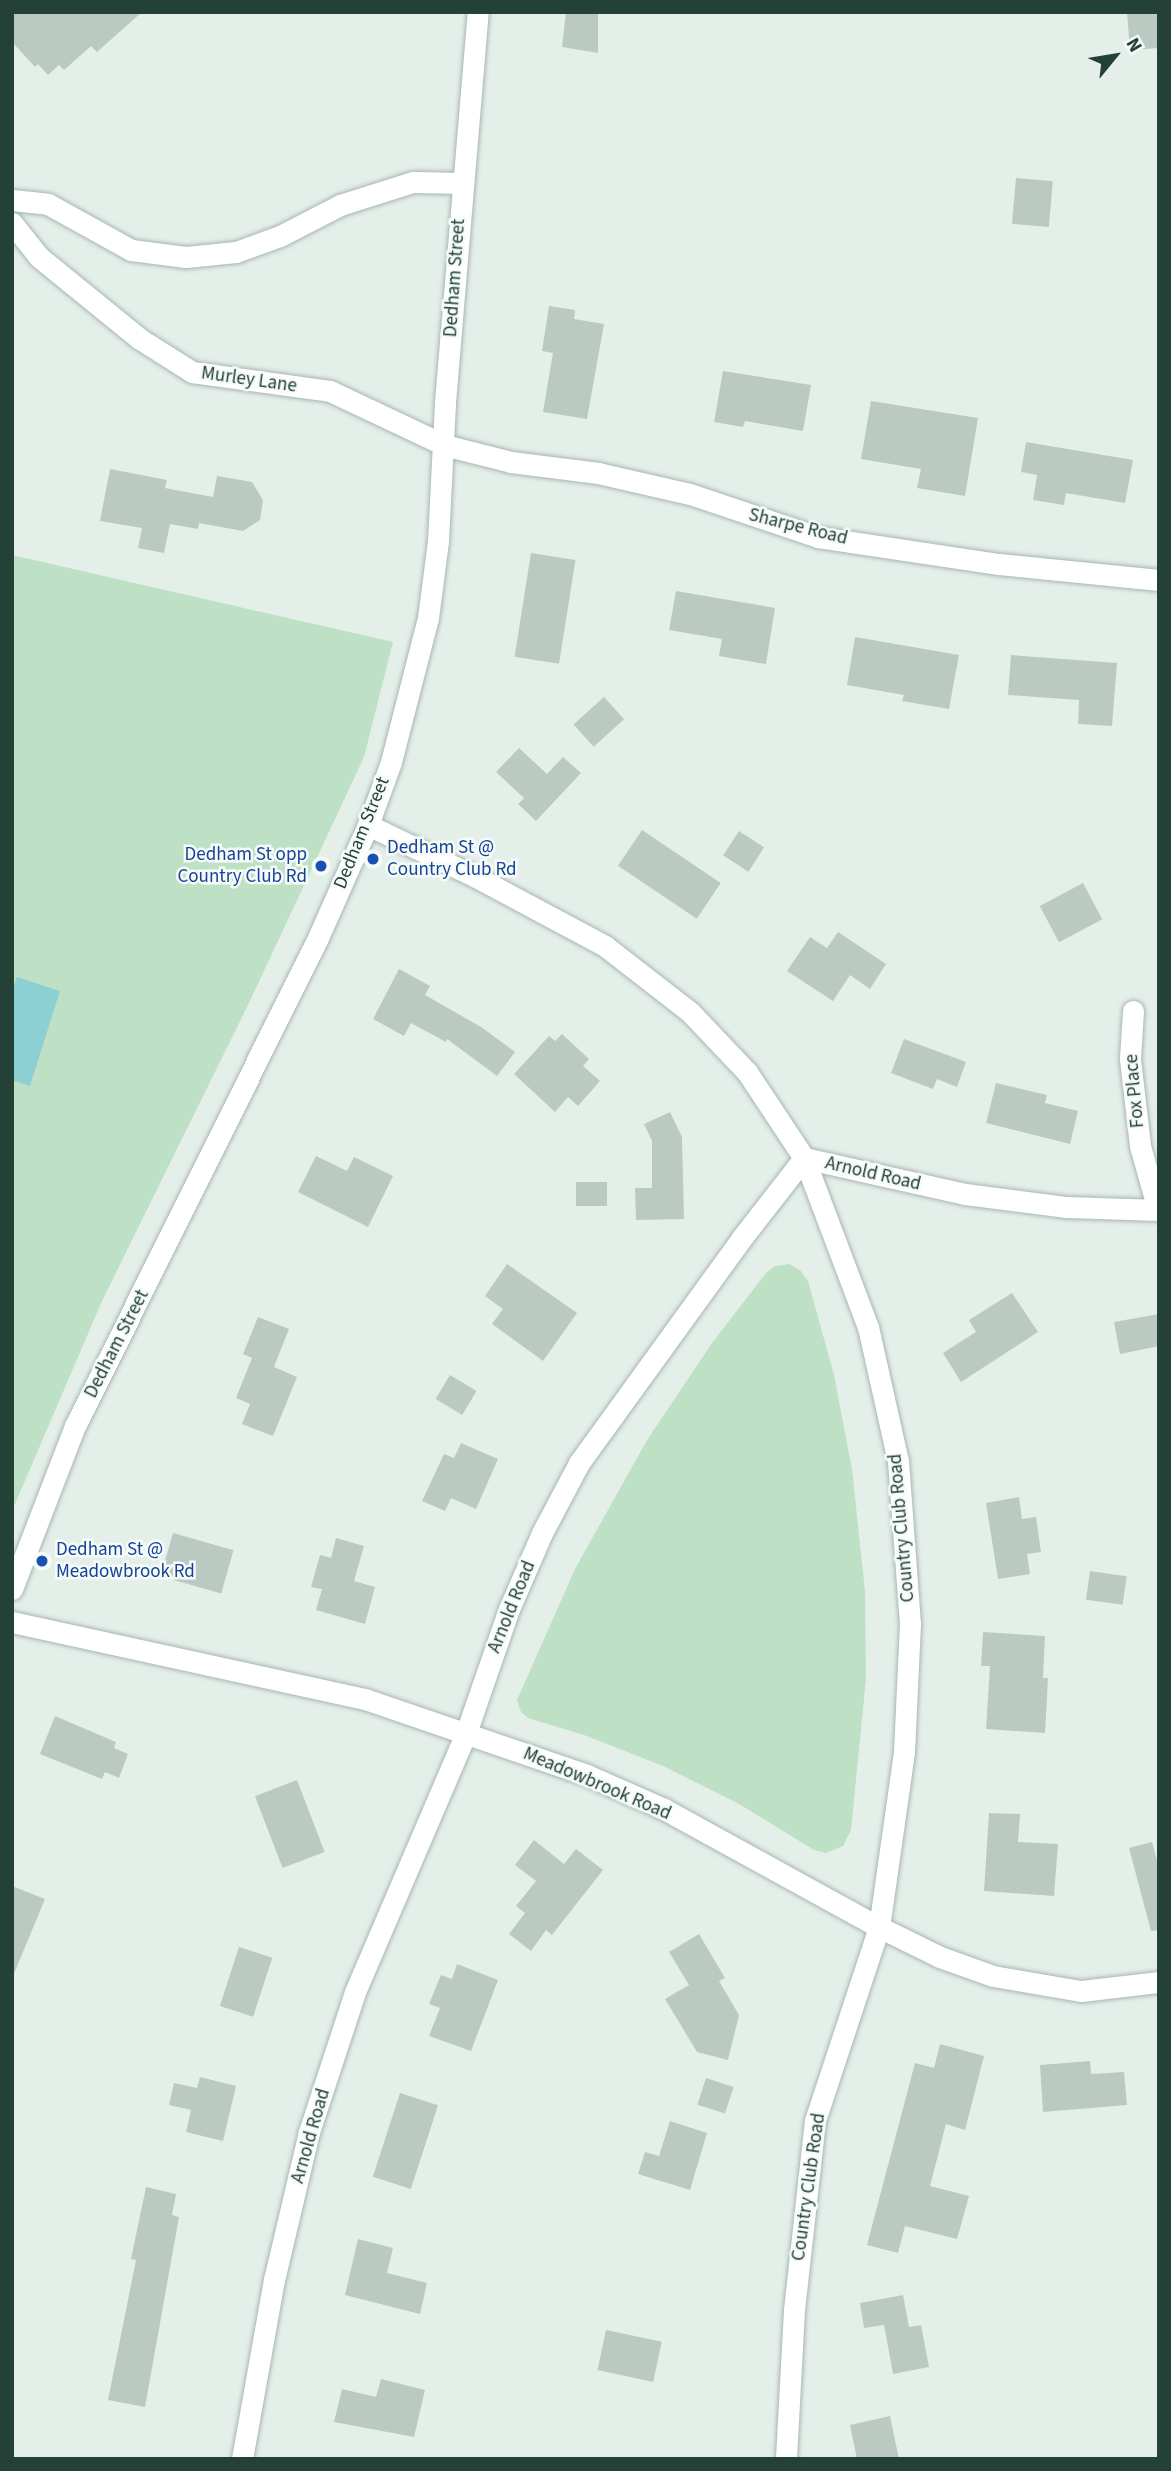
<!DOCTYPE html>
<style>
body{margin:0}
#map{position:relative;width:1171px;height:2471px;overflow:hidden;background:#e5efea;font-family:"Source Sans 3",sans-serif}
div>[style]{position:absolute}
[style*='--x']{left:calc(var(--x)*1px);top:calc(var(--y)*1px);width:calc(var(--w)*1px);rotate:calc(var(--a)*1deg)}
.green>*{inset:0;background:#bee0c4}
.water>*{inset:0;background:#8dd0d4}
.building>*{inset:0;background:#bacac2;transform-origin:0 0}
.roads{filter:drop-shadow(0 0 2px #a7b7b1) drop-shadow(0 0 2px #a7b7b1)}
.minor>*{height:21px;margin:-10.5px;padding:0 10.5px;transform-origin:10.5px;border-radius:10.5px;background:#fff}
.secondary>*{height:21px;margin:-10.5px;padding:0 10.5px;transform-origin:10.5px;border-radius:10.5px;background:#fff}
.dots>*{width:19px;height:19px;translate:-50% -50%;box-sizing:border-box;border:4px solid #f6fbf8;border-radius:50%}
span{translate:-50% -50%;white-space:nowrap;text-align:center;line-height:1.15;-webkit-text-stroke:5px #f6fbf8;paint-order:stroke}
.street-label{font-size:19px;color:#234137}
.transit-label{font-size:19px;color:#164399}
.left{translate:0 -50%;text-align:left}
.right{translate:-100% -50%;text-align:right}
.frame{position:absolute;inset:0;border:14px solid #234137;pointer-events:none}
.north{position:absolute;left:1080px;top:21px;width:70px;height:70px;-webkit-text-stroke:5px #f6fbf8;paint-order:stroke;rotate:60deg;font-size:19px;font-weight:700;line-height:28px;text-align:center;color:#234137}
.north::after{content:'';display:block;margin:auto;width:24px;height:32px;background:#234137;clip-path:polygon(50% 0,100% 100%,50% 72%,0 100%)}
</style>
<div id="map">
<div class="green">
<div style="clip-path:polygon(12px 555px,393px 642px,364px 757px,248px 1005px,102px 1301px,12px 1511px)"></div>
<div style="clip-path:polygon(789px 1264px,800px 1270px,808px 1281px,834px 1375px,852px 1469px,865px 1591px,866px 1679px,851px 1830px,843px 1846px,826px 1853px,814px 1850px,739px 1804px,663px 1766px,584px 1735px,528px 1718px,521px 1712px,517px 1700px,575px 1569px,647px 1440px,712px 1343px,766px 1273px,775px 1266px)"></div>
</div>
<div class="water">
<div style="clip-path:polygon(17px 977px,60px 991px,30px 1086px,12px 1080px,12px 991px)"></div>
</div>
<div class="building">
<div style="clip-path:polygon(12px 12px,142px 12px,97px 52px,91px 46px,64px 70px,59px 65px,48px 75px,38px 64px,35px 67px,12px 42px)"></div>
<div style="clip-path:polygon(566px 12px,598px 12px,598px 53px,562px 47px)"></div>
<div style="clip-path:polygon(1127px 12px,1159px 12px,1159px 48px,1130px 50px)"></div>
<div style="left:1016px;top:178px;width:37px;height:46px;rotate:5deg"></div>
<div style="clip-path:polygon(549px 306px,575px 310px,574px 319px,604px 324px,587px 419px,543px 412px,553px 353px,542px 351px)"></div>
<div style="clip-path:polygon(723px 371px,811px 385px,803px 431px,745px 421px,743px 427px,714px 422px)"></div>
<div style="clip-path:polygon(871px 401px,978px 418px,965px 496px,917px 488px,921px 469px,861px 459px)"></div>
<div style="clip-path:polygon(1026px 442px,1133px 460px,1125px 503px,1066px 493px,1064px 505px,1033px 500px,1037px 475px,1021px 472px)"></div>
<div style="clip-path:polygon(110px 469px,167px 480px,165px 488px,213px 497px,217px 476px,252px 482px,263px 500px,260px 520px,243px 531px,199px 523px,198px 529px,170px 524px,164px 553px,138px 548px,142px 528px,100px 521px)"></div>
<div style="left:531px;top:553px;width:45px;height:105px;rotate:9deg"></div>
<div style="clip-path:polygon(676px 591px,775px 608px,766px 664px,719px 656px,722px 639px,669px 630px)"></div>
<div style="clip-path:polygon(855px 637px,959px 655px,949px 709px,902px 701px,904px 695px,847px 685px)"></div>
<div style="clip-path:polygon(1011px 655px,1117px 663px,1112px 726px,1078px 724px,1079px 700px,1008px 695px)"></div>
<div style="left:604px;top:697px;width:30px;height:41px;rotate:48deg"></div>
<div style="clip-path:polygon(519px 748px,547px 774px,563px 757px,581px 773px,536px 821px,518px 804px,524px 798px,496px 772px)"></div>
<div style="left:642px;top:830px;width:95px;height:43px;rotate:34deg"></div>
<div style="left:739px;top:831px;width:30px;height:29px;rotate:33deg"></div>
<div style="left:1083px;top:883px;width:41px;height:49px;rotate:62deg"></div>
<div style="clip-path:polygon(838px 932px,886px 964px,870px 989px,850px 975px,833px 1001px,787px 971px,810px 937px,827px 948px)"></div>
<div style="clip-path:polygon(399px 969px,430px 986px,425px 995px,481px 1027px,515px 1052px,497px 1076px,447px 1039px,446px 1042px,411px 1023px,404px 1036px,373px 1019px)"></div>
<div style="clip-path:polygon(562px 1034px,589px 1059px,583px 1066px,600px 1081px,578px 1106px,568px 1097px,555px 1112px,514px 1074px,549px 1036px,555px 1041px)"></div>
<div style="clip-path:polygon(904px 1039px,966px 1062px,957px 1087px,937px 1079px,933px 1089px,891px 1073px)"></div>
<div style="clip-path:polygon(996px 1083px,1047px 1095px,1045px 1103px,1078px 1111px,1070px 1144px,986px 1123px)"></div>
<div style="clip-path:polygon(670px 1112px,682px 1137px,684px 1219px,636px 1220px,635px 1188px,652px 1188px,652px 1141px,644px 1124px)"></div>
<div style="clip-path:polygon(316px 1156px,347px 1171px,354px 1157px,393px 1176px,368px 1227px,298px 1192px)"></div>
<div style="left:607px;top:1182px;width:24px;height:31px;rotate:90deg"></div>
<div style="clip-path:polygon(507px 1264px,577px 1313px,543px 1361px,492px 1324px,503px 1309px,485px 1296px)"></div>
<div style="clip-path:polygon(1012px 1293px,1038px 1332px,961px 1382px,943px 1353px,976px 1332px,969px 1320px)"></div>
<div style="clip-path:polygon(1159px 1314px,1159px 1346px,1120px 1354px,1114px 1322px)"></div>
<div style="clip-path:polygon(258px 1317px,289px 1329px,274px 1367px,297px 1377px,273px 1436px,242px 1424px,250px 1404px,236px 1398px,252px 1358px,243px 1354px)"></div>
<div style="left:450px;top:1375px;width:31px;height:28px;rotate:31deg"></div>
<div style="clip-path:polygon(461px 1443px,498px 1459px,476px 1509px,451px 1498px,445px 1511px,422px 1501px,444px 1454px,454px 1458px)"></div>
<div style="clip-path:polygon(1019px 1497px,1022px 1519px,1036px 1517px,1041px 1552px,1027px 1554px,1030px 1574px,998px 1579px,986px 1503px)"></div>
<div style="left:173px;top:1533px;width:63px;height:45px;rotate:16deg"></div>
<div style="clip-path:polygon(336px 1538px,364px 1546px,354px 1581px,375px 1587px,365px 1624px,316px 1610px,322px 1589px,311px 1587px,320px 1555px,331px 1558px)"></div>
<div style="left:1090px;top:1571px;width:37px;height:29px;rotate:8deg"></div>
<div style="clip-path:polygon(983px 1632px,1045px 1636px,1043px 1678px,1048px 1678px,1045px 1733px,986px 1729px,990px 1666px,981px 1666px)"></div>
<div style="clip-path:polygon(55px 1716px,116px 1742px,114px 1748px,128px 1754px,119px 1778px,105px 1772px,102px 1779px,40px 1754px)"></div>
<div style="left:297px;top:1780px;width:77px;height:45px;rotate:69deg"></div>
<div style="clip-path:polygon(989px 1813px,1020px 1814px,1018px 1842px,1058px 1844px,1054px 1896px,984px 1891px)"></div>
<div style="clip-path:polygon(534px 1840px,564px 1864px,576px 1849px,603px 1870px,552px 1935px,546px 1930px,531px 1951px,509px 1934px,525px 1913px,516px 1906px,536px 1881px,515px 1865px)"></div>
<div style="clip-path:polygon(1152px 1842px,1159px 1868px,1159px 1930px,1151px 1931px,1129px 1848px)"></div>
<div style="clip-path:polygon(12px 1886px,45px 1899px,13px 1976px,12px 1976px)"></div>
<div style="clip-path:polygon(699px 1934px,725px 1978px,719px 1981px,739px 2015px,728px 2060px,697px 2052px,665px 1999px,689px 1985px,669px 1952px)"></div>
<div style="left:239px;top:1947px;width:35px;height:62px;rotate:18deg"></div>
<div style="clip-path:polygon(457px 1964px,498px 1980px,471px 2051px,429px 2036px,440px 2008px,429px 2004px,441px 1975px,452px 1979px)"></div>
<div style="clip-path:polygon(940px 2044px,984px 2056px,965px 2130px,946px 2124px,930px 2186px,969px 2196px,957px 2239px,905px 2226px,898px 2253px,867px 2245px,915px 2063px,934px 2068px)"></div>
<div style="clip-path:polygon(1090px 2061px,1091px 2074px,1124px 2072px,1127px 2105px,1043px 2112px,1040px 2065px)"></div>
<div style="clip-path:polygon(200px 2077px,236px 2086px,223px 2141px,186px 2132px,191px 2110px,169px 2105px,174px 2083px,197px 2088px)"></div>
<div style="left:706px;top:2078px;width:29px;height:28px;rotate:18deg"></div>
<div style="left:400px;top:2093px;width:40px;height:88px;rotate:18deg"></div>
<div style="clip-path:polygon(670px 2121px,707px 2133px,690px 2190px,638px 2174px,645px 2152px,659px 2156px)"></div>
<div style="clip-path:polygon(146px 2187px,176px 2194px,172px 2215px,179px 2217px,145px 2407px,108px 2400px,136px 2260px,131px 2259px)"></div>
<div style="clip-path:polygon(358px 2239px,393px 2248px,387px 2273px,427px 2283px,420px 2314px,345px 2295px)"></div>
<div style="clip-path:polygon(903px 2295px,909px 2327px,921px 2325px,929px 2367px,893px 2374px,884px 2325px,864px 2328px,860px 2303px)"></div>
<div style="left:606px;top:2330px;width:57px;height:41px;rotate:12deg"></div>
<div style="clip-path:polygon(381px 2379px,425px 2390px,414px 2437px,334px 2422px,342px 2389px,376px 2397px)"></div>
<div style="clip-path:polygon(890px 2416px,899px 2459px,857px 2459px,850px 2425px)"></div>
</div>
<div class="roads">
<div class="minor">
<div style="--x:12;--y:200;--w:36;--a:6"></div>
<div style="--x:48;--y:204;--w:95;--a:29"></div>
<div style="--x:131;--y:250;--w:55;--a:7.3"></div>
<div style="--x:186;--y:257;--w:50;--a:-5.7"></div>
<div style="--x:236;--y:252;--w:47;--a:-20"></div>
<div style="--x:280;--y:236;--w:68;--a:-27.3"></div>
<div style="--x:340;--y:205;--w:77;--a:-17.5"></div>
<div style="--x:413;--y:182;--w:50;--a:1.1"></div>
<div style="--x:12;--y:223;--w:43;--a:51.5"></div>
<div style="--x:39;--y:257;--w:130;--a:39.1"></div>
<div style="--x:140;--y:339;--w:62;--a:32.4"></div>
<div style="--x:192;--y:372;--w:139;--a:7.8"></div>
<div style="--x:330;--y:391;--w:126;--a:25.3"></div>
<div style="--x:444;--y:445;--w:69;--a:14.2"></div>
<div style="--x:511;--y:462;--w:88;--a:7.2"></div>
<div style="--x:598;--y:473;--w:94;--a:12.9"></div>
<div style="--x:690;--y:494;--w:135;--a:18.6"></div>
<div style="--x:818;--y:537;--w:183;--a:8.5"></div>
<div style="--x:999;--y:564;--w:161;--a:5.7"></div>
<div style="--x:368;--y:825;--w:120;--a:25.7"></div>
<div style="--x:476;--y:877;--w:146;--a:28.1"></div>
<div style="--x:605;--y:946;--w:108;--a:37.8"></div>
<div style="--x:690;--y:1012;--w:83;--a:46.5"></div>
<div style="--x:747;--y:1072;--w:103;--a:56.5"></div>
<div style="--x:804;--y:1158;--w:181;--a:69.3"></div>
<div style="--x:868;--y:1327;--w:137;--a:77.4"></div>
<div style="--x:898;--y:1461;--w:163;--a:85.8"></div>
<div style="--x:910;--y:1624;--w:128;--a:92.7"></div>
<div style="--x:904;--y:1752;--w:177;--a:98.1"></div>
<div style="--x:879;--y:1927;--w:203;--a:108.3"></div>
<div style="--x:815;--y:2120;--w:191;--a:96.3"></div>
<div style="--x:794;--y:2310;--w:149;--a:93.1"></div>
<div style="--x:1133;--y:1011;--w:48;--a:93.6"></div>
<div style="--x:1130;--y:1059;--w:88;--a:83.4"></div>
<div style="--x:1140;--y:1146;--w:66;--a:74.3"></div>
<div style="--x:12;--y:1622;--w:361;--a:12.3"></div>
<div style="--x:365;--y:1699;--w:235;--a:18.9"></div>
<div style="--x:587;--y:1775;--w:84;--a:23.8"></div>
<div style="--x:664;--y:1809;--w:245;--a:28.8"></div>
<div style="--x:879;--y:1927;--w:68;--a:26.2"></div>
<div style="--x:940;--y:1957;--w:56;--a:19.7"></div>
<div style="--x:993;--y:1976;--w:89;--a:9.7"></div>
<div style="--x:1081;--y:1991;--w:79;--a:-6.6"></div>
<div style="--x:242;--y:2459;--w:182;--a:-79.9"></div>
<div style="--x:274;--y:2280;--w:152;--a:-76.7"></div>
<div style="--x:309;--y:2132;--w:147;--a:-71.8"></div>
<div style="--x:355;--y:1992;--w:282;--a:-66.8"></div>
<div style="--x:466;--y:1733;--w:131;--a:-70.9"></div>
<div style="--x:509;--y:1609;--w:83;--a:-66.5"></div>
<div style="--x:542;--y:1533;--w:79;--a:-62.1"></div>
<div style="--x:579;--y:1463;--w:276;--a:-54.1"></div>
<div style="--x:741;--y:1239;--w:103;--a:-52.1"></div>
<div style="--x:804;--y:1158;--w:165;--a:12.6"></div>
<div style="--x:965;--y:1194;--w:103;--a:7.3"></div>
<div style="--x:1067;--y:1207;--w:92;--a:1.9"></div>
</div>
<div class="secondary">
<div style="--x:12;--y:1589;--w:175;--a:-68.9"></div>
<div style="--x:75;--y:1426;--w:543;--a:-63.53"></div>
<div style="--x:317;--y:940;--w:126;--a:-66.1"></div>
<div style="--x:368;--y:825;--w:67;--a:-69.9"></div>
<div style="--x:391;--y:762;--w:149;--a:-75.6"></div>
<div style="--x:428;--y:618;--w:78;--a:-82.6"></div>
<div style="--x:438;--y:541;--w:139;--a:-87.1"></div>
<div style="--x:445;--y:402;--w:391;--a:-85.2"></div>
</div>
</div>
<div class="dots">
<div style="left:373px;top:859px;background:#1a4fb4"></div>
<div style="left:321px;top:866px;background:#1a4fb4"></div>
<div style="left:42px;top:1561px;background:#1a4fb4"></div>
</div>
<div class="street-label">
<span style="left:455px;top:278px;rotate:-86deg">Dedham Street</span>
<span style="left:249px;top:380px;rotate:8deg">Murley Lane</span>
<span style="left:798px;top:527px;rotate:14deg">Sharpe Road</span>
<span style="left:362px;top:833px;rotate:-68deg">Dedham Street</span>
<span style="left:1135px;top:1091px;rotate:-95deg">Fox Place</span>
<span style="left:873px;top:1174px;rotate:13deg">Arnold Road</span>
<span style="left:117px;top:1344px;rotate:-63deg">Dedham Street</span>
<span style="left:902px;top:1528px;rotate:-95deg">Country Club Road</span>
<span style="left:512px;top:1607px;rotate:-68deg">Arnold Road</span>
<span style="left:597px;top:1784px;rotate:23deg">Meadowbrook Road</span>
<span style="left:311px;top:2136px;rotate:-74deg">Arnold Road</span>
<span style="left:809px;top:2187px;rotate:-82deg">Country Club Road</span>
</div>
<div class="transit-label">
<span class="left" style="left:387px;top:859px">Dedham St @<br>Country Club Rd</span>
<span class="right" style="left:307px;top:866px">Dedham St opp<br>Country Club Rd</span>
<span class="left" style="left:56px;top:1561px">Dedham St @<br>Meadowbrook Rd</span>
</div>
<div class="frame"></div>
<div class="north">N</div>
</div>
